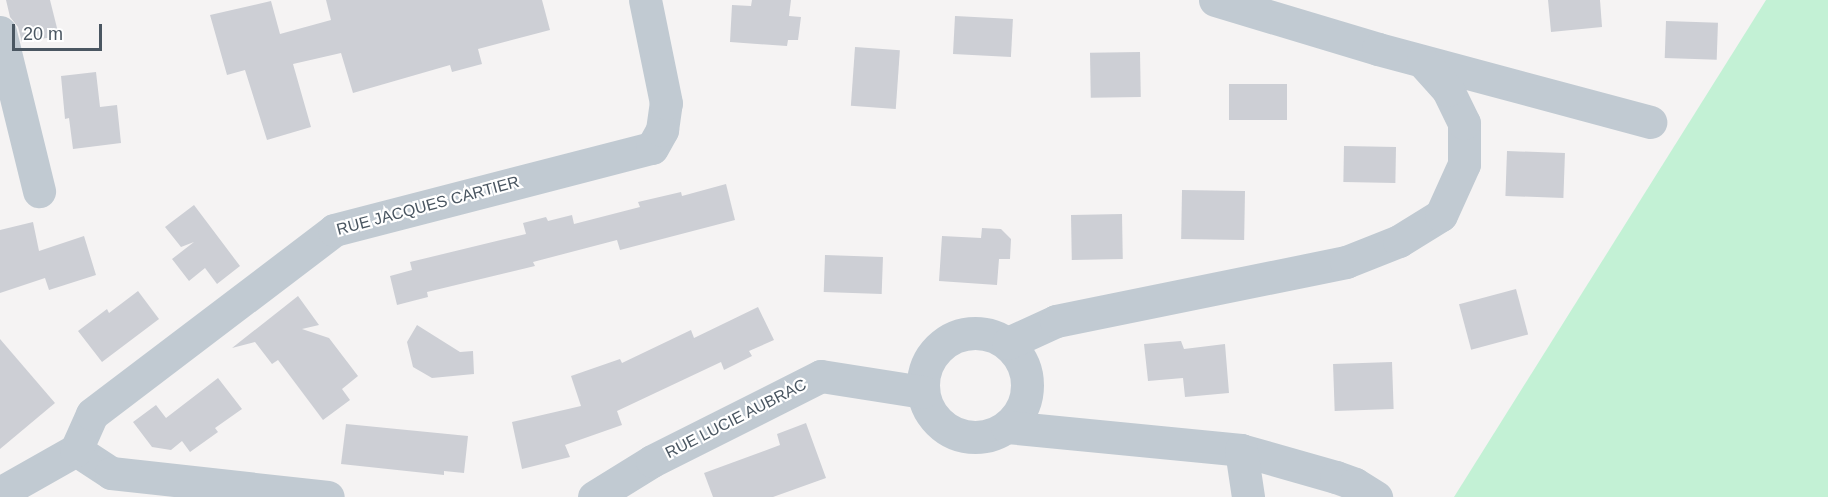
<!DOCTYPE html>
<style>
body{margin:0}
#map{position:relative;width:1828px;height:497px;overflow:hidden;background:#f5f3f3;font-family:Helvetica,sans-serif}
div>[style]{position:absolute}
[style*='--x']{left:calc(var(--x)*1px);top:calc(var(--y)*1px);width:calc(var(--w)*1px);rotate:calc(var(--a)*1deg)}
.green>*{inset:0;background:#c3f1d5}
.building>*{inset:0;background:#cdcfd5;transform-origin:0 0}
.street>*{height:33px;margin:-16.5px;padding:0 16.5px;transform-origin:16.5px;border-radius:16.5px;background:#c1cad2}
.street>.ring{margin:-16.5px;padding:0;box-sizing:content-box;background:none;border:33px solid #c1cad2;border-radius:50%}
span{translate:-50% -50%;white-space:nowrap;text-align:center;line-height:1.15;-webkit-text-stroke:4.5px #fff;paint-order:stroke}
.street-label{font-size:16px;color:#4a5661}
.scale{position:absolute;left:12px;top:24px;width:90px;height:27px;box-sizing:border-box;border:3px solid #4a5661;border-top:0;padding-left:8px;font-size:18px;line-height:21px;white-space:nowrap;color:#4a5661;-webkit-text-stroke:4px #fff;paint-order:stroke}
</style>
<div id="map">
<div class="green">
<div style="clip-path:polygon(1766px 0,1828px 0,1828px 497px,1454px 497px)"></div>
</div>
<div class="building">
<div style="clip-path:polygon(6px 0,50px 0,59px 36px,22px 42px,18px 27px,10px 17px)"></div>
<div style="clip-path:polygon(326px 0,542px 0,550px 30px,478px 49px,482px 64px,452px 72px,450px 65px,353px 93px,341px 53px,293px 64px,311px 127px,267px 140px,245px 70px,227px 75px,210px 15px,271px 1px,280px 34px,331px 20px)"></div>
<div style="clip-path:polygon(752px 0,791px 0,789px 16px,801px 17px,798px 40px,788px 40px,787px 46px,730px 42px,732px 5px,751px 6px)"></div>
<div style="clip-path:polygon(1548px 0,1600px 0,1602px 27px,1551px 32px)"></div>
<div style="left:955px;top:16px;width:58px;height:38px;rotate:3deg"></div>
<div style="left:1666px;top:21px;width:52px;height:37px;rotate:2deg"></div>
<div style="left:855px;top:47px;width:45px;height:59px;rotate:4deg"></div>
<div style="left:1140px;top:52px;width:45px;height:50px;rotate:89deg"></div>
<div style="clip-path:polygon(96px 72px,100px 107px,117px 105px,121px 143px,73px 149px,69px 118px,65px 119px,61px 76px)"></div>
<div style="left:1229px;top:84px;width:58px;height:36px"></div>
<div style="left:1344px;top:146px;width:52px;height:36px;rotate:1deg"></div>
<div style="left:1507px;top:151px;width:58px;height:45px;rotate:2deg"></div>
<div style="clip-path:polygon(726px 184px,735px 220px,620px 250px,617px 240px,533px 262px,535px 266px,427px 292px,428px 297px,397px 305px,390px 276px,412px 270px,410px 262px,526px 234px,523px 223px,546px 217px,548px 221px,572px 215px,574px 224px,640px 207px,638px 202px,681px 192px,682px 196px)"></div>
<div style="left:1245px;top:191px;width:49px;height:63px;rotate:91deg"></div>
<div style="clip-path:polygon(194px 205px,240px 266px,217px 284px,205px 268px,189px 281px,172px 259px,194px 242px,181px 247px,165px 227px)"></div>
<div style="left:1122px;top:214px;width:45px;height:51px;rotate:89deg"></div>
<div style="clip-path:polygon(33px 222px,39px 251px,84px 236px,96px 275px,49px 290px,45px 278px,0 293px,0 230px)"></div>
<div style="clip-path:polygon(982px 228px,1001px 229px,1011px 239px,1010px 259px,999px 259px,997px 285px,939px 281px,942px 236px,981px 238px)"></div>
<div style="left:825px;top:255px;width:58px;height:37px;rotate:2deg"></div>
<div style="left:1516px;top:289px;width:47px;height:59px;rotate:75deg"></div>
<div style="clip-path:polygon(138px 291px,159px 319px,102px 362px,78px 331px,107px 309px,109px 313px)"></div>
<div style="clip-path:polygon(298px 296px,319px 325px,302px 329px,329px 338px,358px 376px,342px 389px,350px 400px,323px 420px,278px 360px,272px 364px,255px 342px,232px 348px)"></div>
<div style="clip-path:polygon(758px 307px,774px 340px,749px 351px,752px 356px,724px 370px,721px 362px,617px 411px,622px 425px,565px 445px,570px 457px,522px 469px,512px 422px,581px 406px,571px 376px,620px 359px,622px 363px,691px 330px,694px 338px)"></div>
<div style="clip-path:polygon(417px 325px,460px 352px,473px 351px,474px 374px,432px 378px,413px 367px,407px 342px)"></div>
<div style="clip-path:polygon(0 339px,55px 403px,0 449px)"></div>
<div style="clip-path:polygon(1181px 341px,1184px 349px,1225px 344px,1229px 393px,1185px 397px,1183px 378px,1148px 381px,1144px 344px)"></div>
<div style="left:1392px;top:362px;width:47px;height:59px;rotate:88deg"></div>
<div style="clip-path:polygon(218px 378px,242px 409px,215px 428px,218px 432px,190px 452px,182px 441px,171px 450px,152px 447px,133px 422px,156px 405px,166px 418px)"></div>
<div style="clip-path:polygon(806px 423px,826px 478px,773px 497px,713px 497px,704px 473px,780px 445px,777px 434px)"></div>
<div style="clip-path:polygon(346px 424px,468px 436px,464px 473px,444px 471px,444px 475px,341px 464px)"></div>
</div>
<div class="street">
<div style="--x:1215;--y:0;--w:170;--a:16.7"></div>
<div style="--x:1378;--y:49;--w:282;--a:15"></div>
<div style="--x:0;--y:32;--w:164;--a:76.2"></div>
<div class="ring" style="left:923px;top:333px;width:71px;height:71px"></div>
<div style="--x:1008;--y:343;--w:53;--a:-24.6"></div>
<div style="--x:1056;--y:321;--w:296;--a:-11.5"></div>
<div style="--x:1346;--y:262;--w:57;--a:-21.6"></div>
<div style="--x:1399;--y:241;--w:49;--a:-31.8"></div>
<div style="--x:1441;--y:215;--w:56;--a:-65.7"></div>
<div style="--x:1464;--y:164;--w:41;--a:-90"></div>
<div style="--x:1464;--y:123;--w:37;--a:-116"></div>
<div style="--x:1448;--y:90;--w:38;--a:-132"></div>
<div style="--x:1007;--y:427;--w:235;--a:5.6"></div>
<div style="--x:1241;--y:450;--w:99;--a:15.9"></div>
<div style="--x:1336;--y:477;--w:20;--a:20"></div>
<div style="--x:1355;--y:484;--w:25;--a:32"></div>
<div style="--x:76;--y:450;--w:42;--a:33.3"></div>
<div style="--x:111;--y:473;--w:218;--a:6.3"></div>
<div style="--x:1241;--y:450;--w:48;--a:81.5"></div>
<div style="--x:0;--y:493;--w:87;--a:-29.5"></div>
<div style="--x:76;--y:450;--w:39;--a:-66"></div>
<div style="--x:92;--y:414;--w:304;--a:-37.2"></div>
<div style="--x:334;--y:230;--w:328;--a:-14.5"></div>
<div style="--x:652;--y:148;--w:21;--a:-61"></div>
<div style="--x:662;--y:130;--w:27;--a:-82"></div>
<div style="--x:666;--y:103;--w:105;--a:-101.5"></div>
<div style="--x:594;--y:497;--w:68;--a:-31.8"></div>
<div style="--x:652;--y:461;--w:189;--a:-26.7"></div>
<div style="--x:821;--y:376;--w:103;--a:8.9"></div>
</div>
<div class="street-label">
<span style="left:428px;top:206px;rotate:-15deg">RUE JACQUES CARTIER</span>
<span style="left:736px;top:419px;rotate:-27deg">RUE LUCIE AUBRAC</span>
</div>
<div class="scale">20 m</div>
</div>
